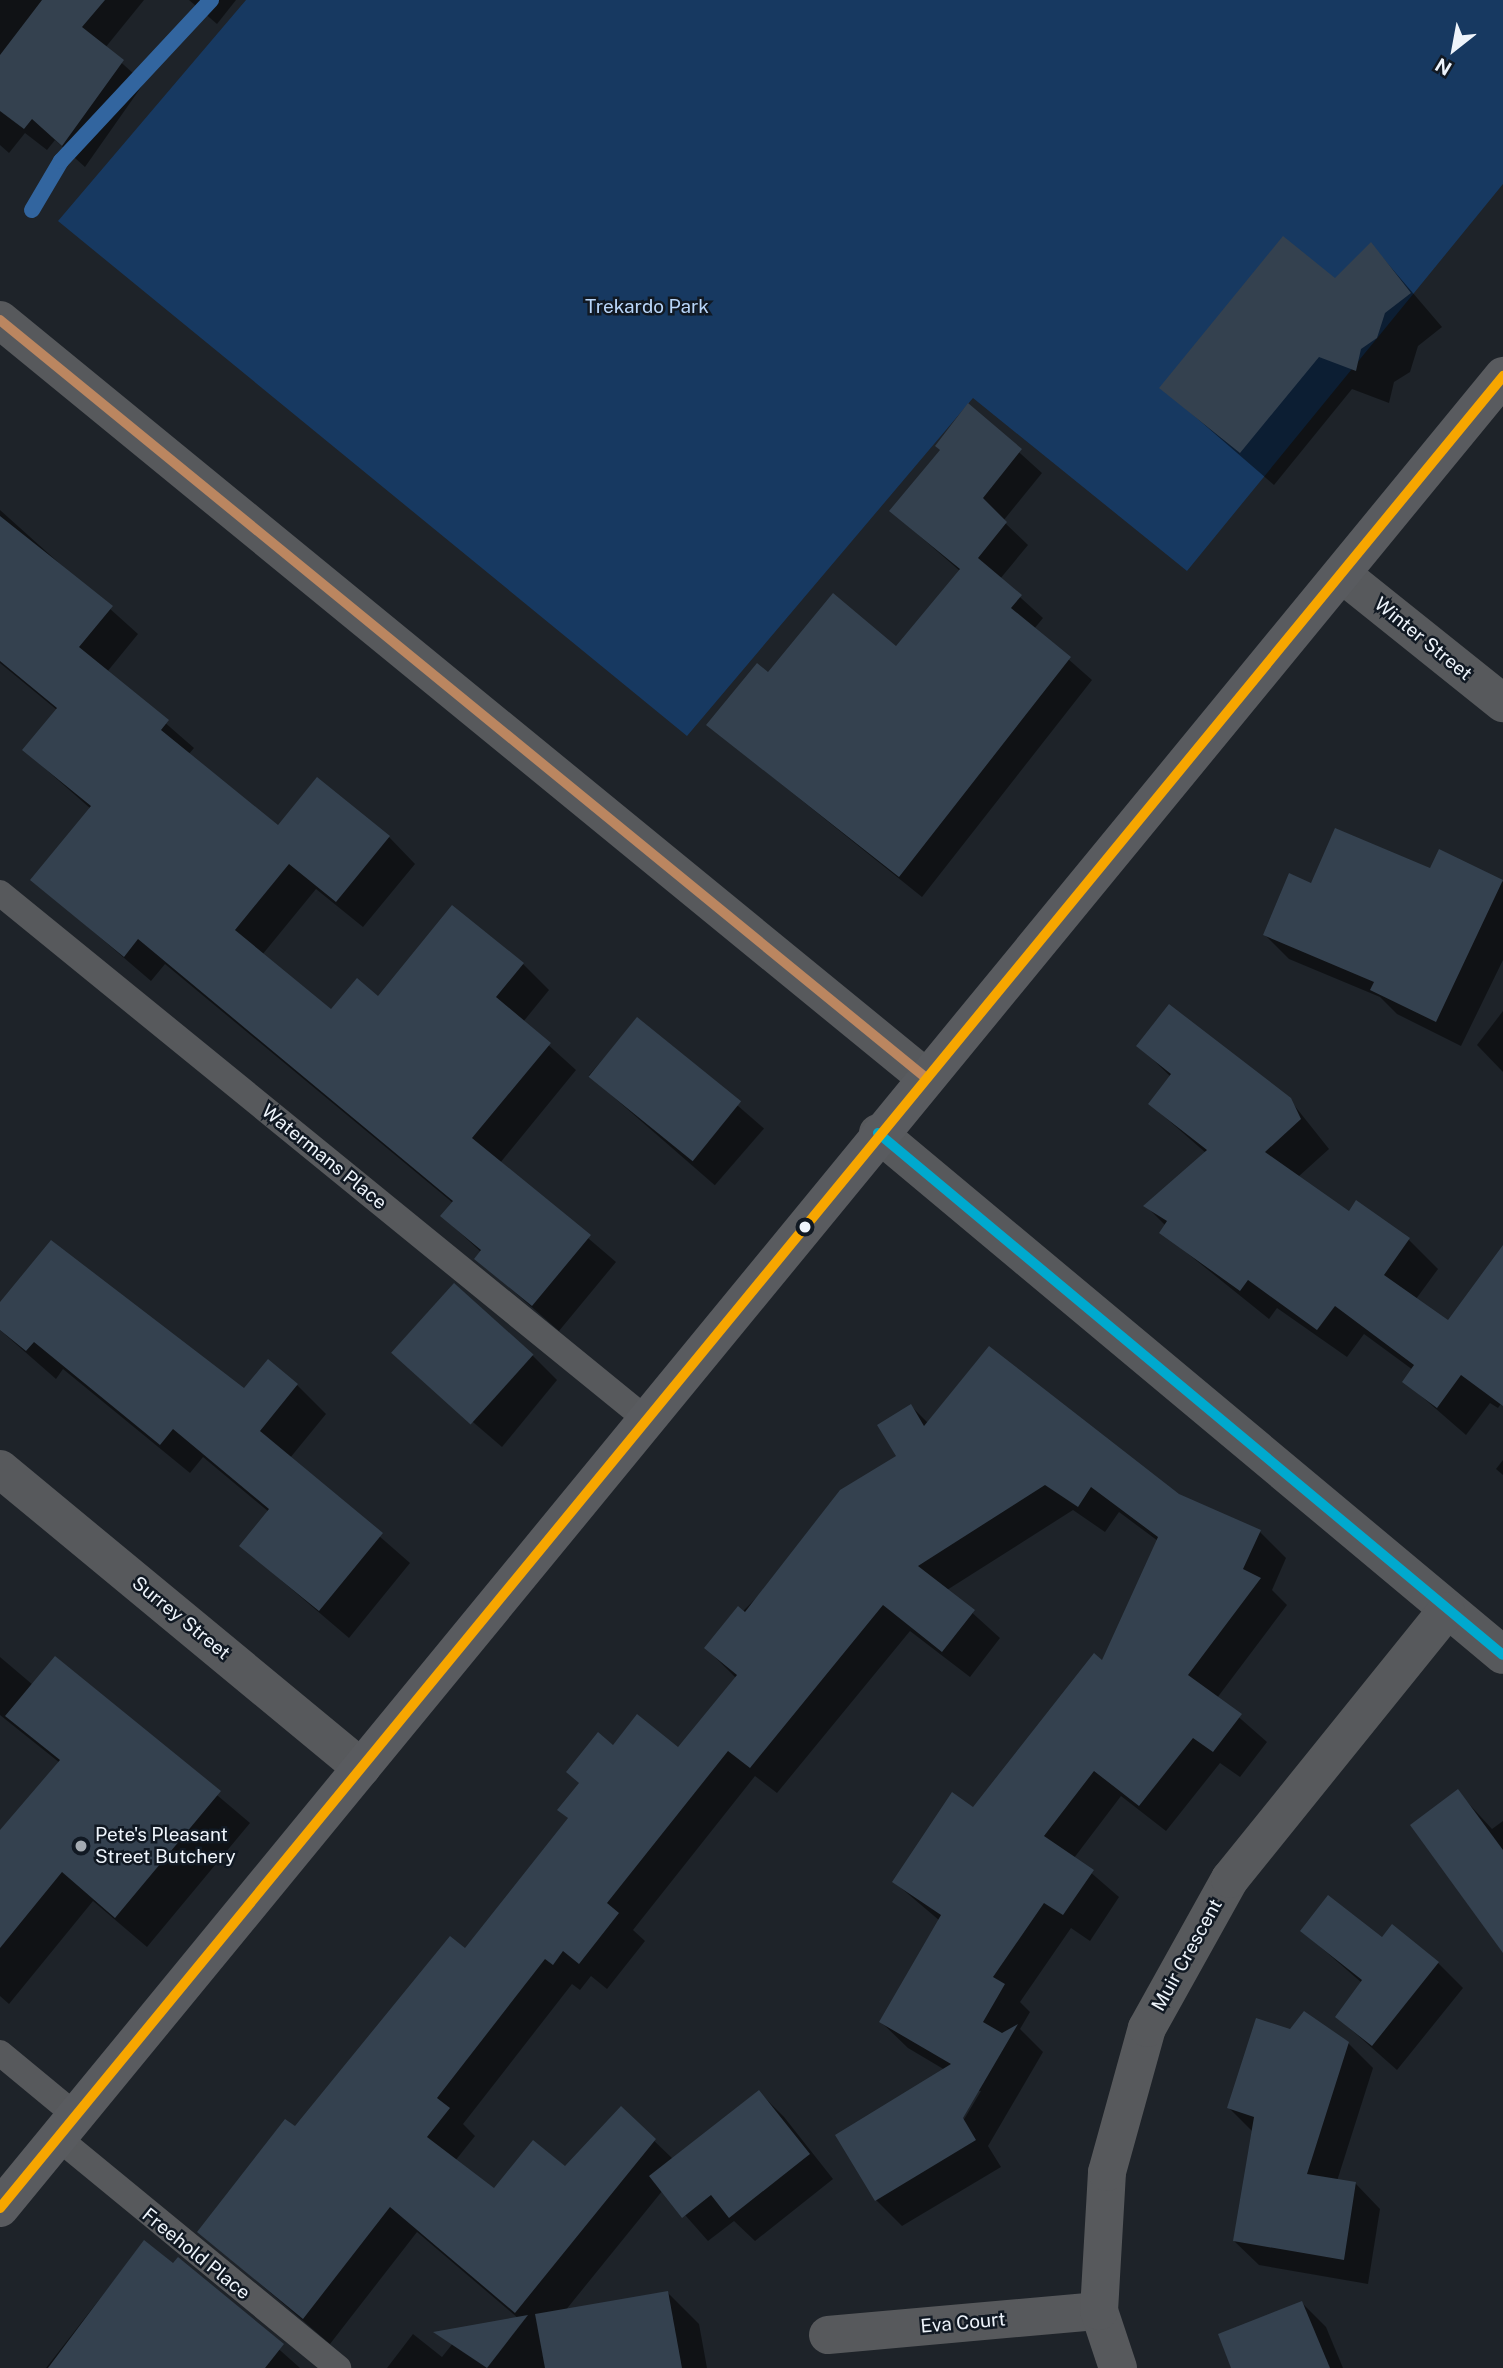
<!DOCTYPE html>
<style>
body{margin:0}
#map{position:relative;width:1503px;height:2368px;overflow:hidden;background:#1e2329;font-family:"Public Sans",sans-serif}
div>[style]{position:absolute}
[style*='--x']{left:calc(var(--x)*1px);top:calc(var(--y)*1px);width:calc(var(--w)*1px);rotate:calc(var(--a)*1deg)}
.green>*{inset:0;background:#173961}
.shadow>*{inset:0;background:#0007;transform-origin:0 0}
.stream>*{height:16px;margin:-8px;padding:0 8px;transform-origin:8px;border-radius:8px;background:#32659f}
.building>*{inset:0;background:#34414f;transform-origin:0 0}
.lane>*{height:26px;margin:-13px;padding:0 13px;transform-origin:13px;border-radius:13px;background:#57595c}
.street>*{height:38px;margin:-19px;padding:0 19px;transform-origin:19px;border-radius:19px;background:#57595c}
.secondary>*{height:38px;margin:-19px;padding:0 19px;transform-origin:19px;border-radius:19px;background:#595b5f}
.bus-1>*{height:10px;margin:-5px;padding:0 5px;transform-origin:5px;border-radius:5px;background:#bb8660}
.bus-2>*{height:10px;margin:-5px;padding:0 5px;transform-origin:5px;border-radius:5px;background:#00a9ce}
.bus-3>*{height:10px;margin:-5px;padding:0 5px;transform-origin:5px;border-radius:5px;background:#f7a600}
.dots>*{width:19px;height:19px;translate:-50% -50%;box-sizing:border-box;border:4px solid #111923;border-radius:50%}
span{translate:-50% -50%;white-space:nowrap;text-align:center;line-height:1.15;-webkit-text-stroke:5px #111923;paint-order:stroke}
.park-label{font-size:19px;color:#b9d6f9}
.street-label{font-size:19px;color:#eef4fb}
.poi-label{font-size:19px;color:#eef4fb}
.left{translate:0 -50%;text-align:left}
.north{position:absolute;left:1419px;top:14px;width:70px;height:70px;-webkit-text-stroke:5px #111923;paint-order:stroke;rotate:211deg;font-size:19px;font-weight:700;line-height:28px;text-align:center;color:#eef4fb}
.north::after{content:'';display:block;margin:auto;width:24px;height:32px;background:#eef4fb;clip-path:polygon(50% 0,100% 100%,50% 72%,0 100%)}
</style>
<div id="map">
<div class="green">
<div style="clip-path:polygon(246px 0,1503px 0,1503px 184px,1187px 571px,973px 398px,687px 736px,58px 221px)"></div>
</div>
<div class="shadow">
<div style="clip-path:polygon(0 0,144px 0,105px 48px,144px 83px,85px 167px,55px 140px,47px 150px,25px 133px,9px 153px,0 145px)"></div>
<div style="clip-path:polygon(189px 0,236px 0,217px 24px)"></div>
<div style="clip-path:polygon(1371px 244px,1442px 327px,1418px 346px,1410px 372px,1394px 382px,1389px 403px,1352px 389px,1274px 485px,1162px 388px,1335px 280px)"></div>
<div style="clip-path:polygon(968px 406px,1042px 473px,1003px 521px,1028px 545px,1000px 579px,1043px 618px,1034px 629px,1092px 680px,922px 897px,708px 725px,769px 674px,897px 649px,960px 571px,891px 511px,942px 451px)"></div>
<div style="clip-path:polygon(0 510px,138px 634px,107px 672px,194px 748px,188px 755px,278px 828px,389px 837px,415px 864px,363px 927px,316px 889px,262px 955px,332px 1012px,523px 964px,549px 990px,523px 1022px,576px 1070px,500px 1163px,616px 1262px,559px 1331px,476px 1258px,481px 1252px,442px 1216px,453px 1203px,165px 964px,151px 981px,33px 880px,91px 809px,24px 750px,57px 710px,0 663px)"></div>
<div style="clip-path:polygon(1440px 851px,1503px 882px,1503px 960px,1461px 1046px,1397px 1014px,1380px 997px,1289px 959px,1265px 935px,1312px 885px,1431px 870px)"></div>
<div style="clip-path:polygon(1503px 1011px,1503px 1072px,1477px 1045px)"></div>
<div style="left:638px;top:1019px;width:167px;height:75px;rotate:41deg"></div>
<div style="clip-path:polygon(1139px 1046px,1290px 1100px,1329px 1149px,1298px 1177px,1349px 1213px,1357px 1203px,1409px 1240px,1438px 1269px,1416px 1299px,1448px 1323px,1503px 1266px,1503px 1401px,1498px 1408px,1490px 1403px,1466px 1435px,1405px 1382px,1413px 1370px,1364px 1334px,1347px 1357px,1277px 1308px,1269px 1319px,1161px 1232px,1166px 1226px,1146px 1206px,1206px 1153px,1150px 1104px,1171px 1077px)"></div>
<div style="clip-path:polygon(0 1304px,245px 1390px,297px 1385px,326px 1414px,290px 1458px,410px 1563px,349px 1638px,241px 1546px,269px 1512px,203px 1457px,190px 1473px,63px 1369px,56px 1379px,0 1330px)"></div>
<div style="clip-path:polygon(532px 1355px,557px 1380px,502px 1447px,396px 1356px)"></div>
<div style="clip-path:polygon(evenodd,911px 1406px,928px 1423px,1179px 1496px,1260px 1532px,1286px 1558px,1272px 1590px,1287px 1605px,1217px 1698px,1267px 1742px,1240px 1777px,1220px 1763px,1166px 1831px,1121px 1796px,1074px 1858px,1119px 1897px,1090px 1941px,1071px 1928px,1020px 2002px,1030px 2012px,1020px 2029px,1043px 2052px,988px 2146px,1001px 2167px,902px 2226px,876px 2200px,945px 2070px,908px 2048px,881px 2022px,940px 1921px,894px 1882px,974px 1810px,1103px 1663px,1158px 1541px,1119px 1512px,1105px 1532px,1073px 1510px,947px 1590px,1000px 1638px,970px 1677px,910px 1631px,777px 1793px,755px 1776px,633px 1930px,645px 1941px,607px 1989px,591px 1976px,580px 1990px,572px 1984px,463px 2124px,475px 2136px,455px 2161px,494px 2190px,565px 2168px,621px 2109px,673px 2159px,759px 2092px,784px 2117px,833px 2179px,755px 2241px,734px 2221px,708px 2241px,663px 2190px,565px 2311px,667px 2292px,699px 2324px,707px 2368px,387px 2368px,413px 2334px,442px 2357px,465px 2328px,519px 2319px,417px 2232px,330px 2344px,200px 2232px,465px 1950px,570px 1819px,613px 1747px,678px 1749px,736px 1678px,706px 1648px,898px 1457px,911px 1406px,977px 2091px,981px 2091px,960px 2126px,957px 2125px,977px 2091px)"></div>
<div style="clip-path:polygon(1503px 1460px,1503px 1475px,1496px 1469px)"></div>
<div style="clip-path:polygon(0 1657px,33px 1685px,55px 1658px,250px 1823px,147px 1947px,93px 1901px,9px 2004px,0 1996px,0 1833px,60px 1763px,0 1715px)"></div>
<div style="clip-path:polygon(1458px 1792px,1492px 1829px,1503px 1821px,1503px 1946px)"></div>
<div style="clip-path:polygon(1302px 1931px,1382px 1940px,1438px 1963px,1463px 1988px,1397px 2070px,1337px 2017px,1362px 1983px)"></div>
<div style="clip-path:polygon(1291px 2031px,1348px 2043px,1373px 2068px,1337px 2181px,1356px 2184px,1380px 2209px,1368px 2284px,1259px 2265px,1234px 2241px,1253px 2132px,1229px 2108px)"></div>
<div style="clip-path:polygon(144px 2242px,173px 2265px,178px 2259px,300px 2368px,46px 2368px)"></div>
<div style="clip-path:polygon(1302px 2303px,1326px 2327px,1343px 2368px,1233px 2368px)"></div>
</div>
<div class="stream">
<div style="--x:32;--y:210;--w:57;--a:-59.4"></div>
<div style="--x:61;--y:161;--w:220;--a:-47"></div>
</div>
<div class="building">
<div style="clip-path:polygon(42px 0,105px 0,82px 27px,124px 60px,62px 146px,32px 119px,24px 129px,0 111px,0 55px)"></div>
<div style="clip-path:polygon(1283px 236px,1335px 278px,1371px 242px,1411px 293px,1385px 313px,1377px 338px,1361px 349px,1356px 371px,1319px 357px,1240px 453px,1159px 388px)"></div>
<div style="clip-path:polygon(968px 403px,1022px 449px,983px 498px,1007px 522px,978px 558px,1022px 595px,1011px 608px,1071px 657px,899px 877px,706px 725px,757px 663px,768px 672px,833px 593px,896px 646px,960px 569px,889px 511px,940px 450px,935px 446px)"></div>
<div style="clip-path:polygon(0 516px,113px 606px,79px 647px,169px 720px,161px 730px,278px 825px,317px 777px,390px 836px,336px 902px,289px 864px,235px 930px,331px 1009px,357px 978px,378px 996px,452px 905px,524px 963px,496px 997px,551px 1043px,472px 1138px,591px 1235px,532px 1306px,474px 1259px,481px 1250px,440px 1216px,453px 1201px,138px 939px,124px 957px,30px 880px,91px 806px,22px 750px,57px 708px,0 661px)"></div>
<div style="clip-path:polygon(1335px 828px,1430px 868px,1439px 849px,1503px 880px,1436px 1022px,1370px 990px,1374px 982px,1263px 935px,1289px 873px,1311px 883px)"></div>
<div style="clip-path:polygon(1169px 1004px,1291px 1098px,1301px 1119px,1265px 1152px,1349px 1211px,1356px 1200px,1410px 1238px,1384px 1275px,1448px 1320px,1503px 1245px,1503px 1406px,1461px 1375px,1437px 1408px,1402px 1382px,1414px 1365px,1335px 1306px,1317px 1330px,1248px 1280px,1240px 1291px,1159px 1233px,1167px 1221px,1143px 1206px,1207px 1150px,1148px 1104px,1171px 1074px,1136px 1046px)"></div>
<div style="left:637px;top:1017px;width:134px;height:77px;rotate:39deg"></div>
<div style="clip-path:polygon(51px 1240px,244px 1388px,268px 1359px,298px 1384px,260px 1431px,383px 1533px,319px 1611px,239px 1546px,269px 1509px,173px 1429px,160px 1445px,34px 1342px,26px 1351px,0 1330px,0 1302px)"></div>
<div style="left:454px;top:1283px;width:107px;height:94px;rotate:42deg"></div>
<div style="clip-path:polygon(989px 1346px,1179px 1494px,1261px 1530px,1243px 1569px,1261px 1578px,1188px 1675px,1242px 1714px,1213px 1752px,1193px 1738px,1139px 1806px,1094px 1771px,1044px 1836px,1094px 1870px,1063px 1915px,1044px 1903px,993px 1977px,1005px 1984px,983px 2022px,1002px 2033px,1018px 2024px,963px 2118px,976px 2140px,875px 2201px,835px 2135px,951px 2064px,879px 2022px,941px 1915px,892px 1882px,952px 1792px,973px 1807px,1094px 1653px,1102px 1660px,1158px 1537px,1091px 1487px,1078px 1507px,1045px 1485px,918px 1566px,975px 1610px,942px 1652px,883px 1605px,750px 1768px,728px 1751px,607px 1903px,619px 1913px,579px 1964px,563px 1951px,553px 1965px,545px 1959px,437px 2098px,450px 2108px,427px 2137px,494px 2188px,533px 2140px,565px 2166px,621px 2106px,656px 2139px,515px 2313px,390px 2207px,303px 2319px,197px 2232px,285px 2119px,295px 2126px,450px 1936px,465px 1948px,568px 1818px,557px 1810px,579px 1783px,566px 1772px,598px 1732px,613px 1745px,637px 1714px,678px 1747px,737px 1675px,704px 1648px,738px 1606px,745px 1612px,840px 1490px,896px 1456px,877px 1425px,911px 1404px,924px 1426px)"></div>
<div style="clip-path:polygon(55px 1656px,221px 1791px,115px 1918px,62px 1872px,0 1948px,0 1830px,60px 1760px,5px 1716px)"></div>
<div style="clip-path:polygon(1458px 1789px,1503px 1850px,1503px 1953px,1410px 1825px)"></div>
<div style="clip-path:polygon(1328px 1895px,1382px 1937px,1392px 1924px,1439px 1962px,1372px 2046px,1335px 2017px,1362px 1980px,1300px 1931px)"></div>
<div style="clip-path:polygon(1304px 2011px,1349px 2042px,1307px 2174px,1356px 2182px,1344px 2260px,1233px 2241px,1254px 2117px,1227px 2108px,1256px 2018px,1290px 2029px)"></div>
<div style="clip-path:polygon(759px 2090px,810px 2154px,729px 2218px,711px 2195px,682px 2218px,649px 2176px)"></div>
<div style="clip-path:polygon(144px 2240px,173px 2263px,178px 2257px,284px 2344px,265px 2368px,48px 2368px)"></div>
<div style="clip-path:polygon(668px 2291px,682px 2368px,545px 2368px,535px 2314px)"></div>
<div style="clip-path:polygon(1302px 2301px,1330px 2368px,1231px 2368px,1218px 2334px)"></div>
<div style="clip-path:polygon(528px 2315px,487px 2368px,433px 2332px)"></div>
</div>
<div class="lane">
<div style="--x:0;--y:893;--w:836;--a:39.17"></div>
<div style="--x:0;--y:2053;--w:97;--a:39.6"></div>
<div style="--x:57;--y:2137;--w:364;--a:39.4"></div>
</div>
<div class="street">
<div style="--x:0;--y:320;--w:1195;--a:39.3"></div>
<div style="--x:1343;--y:575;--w:205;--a:38.7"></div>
<div style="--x:878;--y:1133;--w:814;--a:39.87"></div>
<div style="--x:0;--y:1469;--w:469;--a:39.6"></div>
<div style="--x:828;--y:2335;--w:272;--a:-5.1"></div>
<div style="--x:1118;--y:2368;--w:60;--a:-108.4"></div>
<div style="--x:1099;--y:2311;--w:139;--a:-86.7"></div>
<div style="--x:1107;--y:2172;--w:149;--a:-74.5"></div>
<div style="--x:1147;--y:2028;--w:171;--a:-60.9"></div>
<div style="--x:1230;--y:1879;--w:344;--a:-51.1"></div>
</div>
<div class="secondary">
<div style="--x:0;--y:2208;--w:2370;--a:-50.63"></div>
</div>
<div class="bus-1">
<div style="--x:0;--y:320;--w:1195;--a:39.3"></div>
</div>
<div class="bus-2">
<div style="--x:878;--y:1133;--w:814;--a:39.87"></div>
</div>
<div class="bus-3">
<div style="--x:0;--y:2208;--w:2370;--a:-50.63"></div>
</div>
<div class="dots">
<div style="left:805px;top:1227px;background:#eef4fb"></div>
<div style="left:81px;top:1846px;background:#a5abb2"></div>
</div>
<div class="park-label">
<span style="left:647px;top:307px">Trekardo Park</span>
</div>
<div class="street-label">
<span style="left:1423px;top:639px;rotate:39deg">Winter Street</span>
<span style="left:324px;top:1157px;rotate:39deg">Watermans Place</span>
<span style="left:181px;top:1618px;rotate:39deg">Surrey Street</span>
<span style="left:1187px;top:1955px;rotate:-61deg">Muir Crescent</span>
<span style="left:196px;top:2254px;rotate:39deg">Freehold Place</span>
<span style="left:963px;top:2323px;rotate:-5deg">Eva Court</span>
</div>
<div class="poi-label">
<span class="left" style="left:95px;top:1846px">Pete's Pleasant<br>Street Butchery</span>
</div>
<div class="north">N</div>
</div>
